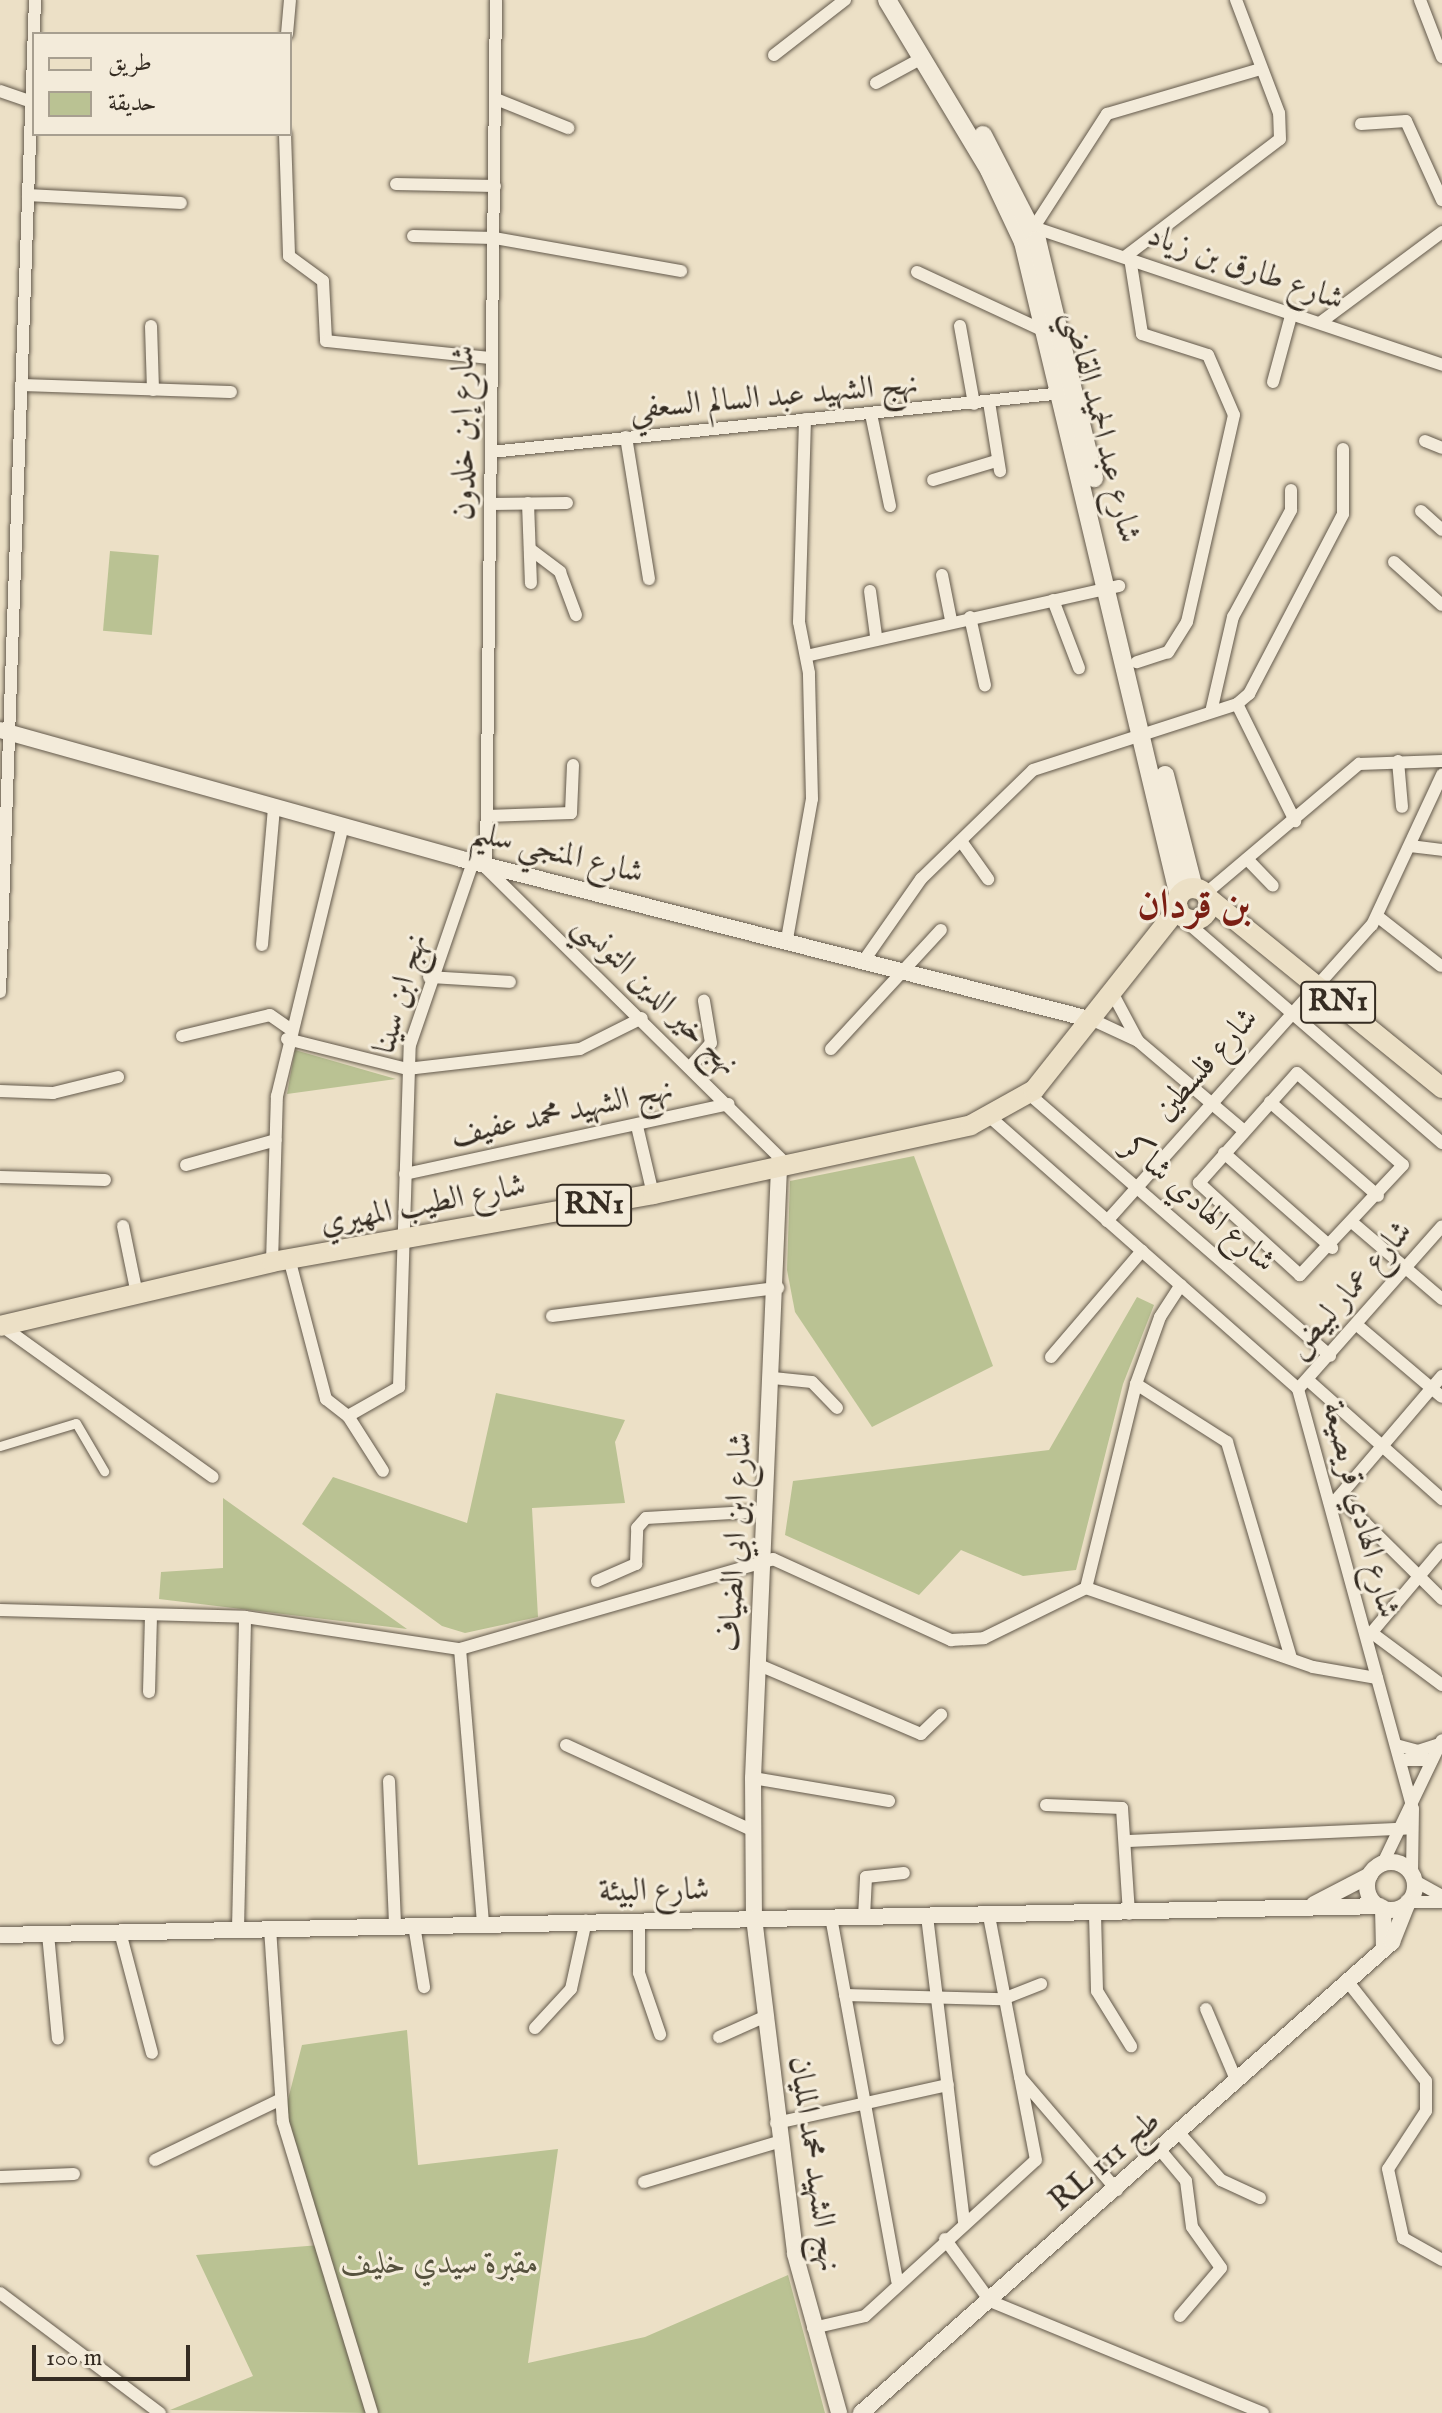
<!DOCTYPE html>
<meta charset="utf-8">
<style>
body{margin:0}
#map{position:relative;width:1442px;height:2413px;overflow:hidden;background:#ece0c6;font-family:"IM FELL English",Amiri,serif}
div>[style]{position:absolute}
[style*='--x']{left:calc(var(--x)*1px);top:calc(var(--y)*1px);width:calc(var(--w)*1px);rotate:calc(var(--a)*1deg)}
.green>*{inset:0;background:#bac293;transform-origin:0 0}
.roads{filter:drop-shadow(0 0 2px #63594b) drop-shadow(0 0 2px #63594b)}
.pedestrian>*{height:9px;margin:-4.5px;padding:0 4.5px;transform-origin:4.5px;border-radius:4.5px;background:#f3ebda}
.minor>*{height:12px;margin:-6px;padding:0 6px;transform-origin:6px;border-radius:6px;background:#f3ebda}
.tertiary>*{height:16px;margin:-8px;padding:0 8px;transform-origin:8px;border-radius:8px;background:#f3ebda}
.tertiary>.ring{margin:-8px;padding:0;box-sizing:content-box;background:none;border:16px solid #f3ebda;border-radius:50%}
.secondary>*{height:18px;margin:-9px;padding:0 9px;transform-origin:9px;border-radius:9px;background:#f3ebda}
.primary>*{height:20px;margin:-10px;padding:0 10px;transform-origin:10px;border-radius:10px;background:#ece0c6}
.primary>.ring{margin:-10px;padding:0;box-sizing:content-box;background:none;border:20px solid #ece0c6;border-radius:50%}
span{translate:-50% -50%;white-space:nowrap;text-align:center;line-height:1.15;-webkit-text-stroke:6px #f3ebda;paint-order:stroke}
.shield-label span{padding:2px 6px;background:#f3ebda;border:2px solid;border-radius:6px;-webkit-text-stroke-width:0}
.shield-label{font-size:30px;color:#352c22;font-weight:700}
.street-label{font-size:32px;color:#352c22}
.park-label{font-size:32px;color:#56523e;font-style:italic}
.district-label{font-size:40px;color:#7a1f14;font-weight:700}
.legend{position:absolute;left:32px;top:32px;width:260px;height:104px;box-sizing:border-box;background:#f3ebda;border:2px solid #a79f90;margin:0;padding:10px 14px;list-style:none;font-size:24px;color:#352c22}
.legend li{display:flex;align-items:center;gap:16px;height:40px}
.legend b{width:40px;border:2px solid #a79f90}
.scale{position:absolute;left:32px;top:2345px;width:158px;height:36px;box-sizing:border-box;border:4px solid #352c22;border-top:0;padding-left:10px;font-size:24px;line-height:28px;white-space:nowrap;color:#352c22;-webkit-text-stroke:6px #f3ebda;paint-order:stroke}
</style>
<div id="map">
<div class="green">
<div style="left:110px;top:551px;width:49px;height:80px;rotate:5deg"></div>
<div style="clip-path:polygon(295px 1050px,396px 1079px,287px 1094px)"></div>
<div style="clip-path:polygon(914px 1156px,993px 1366px,872px 1427px,795px 1312px,787px 1270px,790px 1181px)"></div>
<div style="clip-path:polygon(1137px 1297px,1154px 1305px,1123px 1384px,1076px 1570px,1023px 1576px,961px 1550px,919px 1595px,785px 1535px,793px 1481px,1049px 1450px)"></div>
<div style="clip-path:polygon(496px 1393px,625px 1420px,615px 1442px,625px 1503px,532px 1508px,538px 1617px,465px 1633px,442px 1626px,302px 1524px,333px 1477px,467px 1523px)"></div>
<div style="clip-path:polygon(223px 1498px,407px 1629px,159px 1599px,161px 1572px,223px 1568px)"></div>
<div style="clip-path:polygon(407px 2030px,418px 2165px,558px 2149px,528px 2363px,645px 2337px,788px 2275px,825px 2413px,377px 2413px,284px 2115px,302px 2045px)"></div>
<div style="clip-path:polygon(320px 2245px,367px 2413px,170px 2410px,253px 2376px,196px 2255px)"></div>
</div>
<div class="roads">
<div class="pedestrian">
<div style="--x:0;--y:1446;--w:79;--a:-16.8"></div>
<div style="--x:76;--y:1423;--w:56;--a:59.7"></div>
</div>
<div class="minor">
<div style="--x:1420;--y:0;--w:61;--a:68.9"></div>
<div style="--x:287;--y:34;--w:34;--a:-85"></div>
<div style="--x:774;--y:55;--w:90;--a:-37.8"></div>
<div style="--x:876;--y:83;--w:52;--a:-28.5"></div>
<div style="--x:0;--y:91;--w:34;--a:19"></div>
<div style="--x:496;--y:99;--w:78;--a:21.9"></div>
<div style="--x:1361;--y:124;--w:45;--a:-3.8"></div>
<div style="--x:1406;--y:121;--w:87;--a:65.5"></div>
<div style="--x:285;--y:134;--w:122;--a:88.1"></div>
<div style="--x:289;--y:256;--w:42;--a:36.3"></div>
<div style="--x:323;--y:281;--w:60;--a:87.1"></div>
<div style="--x:326;--y:341;--w:166;--a:5.9"></div>
<div style="--x:396;--y:184;--w:99;--a:1.2"></div>
<div style="--x:28;--y:195;--w:153;--a:3"></div>
<div style="--x:1024;--y:224;--w:441;--a:18.6"></div>
<div style="--x:1036;--y:224;--w:131;--a:-57.2"></div>
<div style="--x:1107;--y:114;--w:160;--a:-16.3"></div>
<div style="--x:413;--y:236;--w:81;--a:1.4"></div>
<div style="--x:494;--y:238;--w:190;--a:10"></div>
<div style="--x:1126;--y:256;--w:193;--a:-37.2"></div>
<div style="--x:1280;--y:139;--w:26;--a:-92"></div>
<div style="--x:1279;--y:113;--w:121;--a:-110.8"></div>
<div style="--x:1130;--y:258;--w:77;--a:81"></div>
<div style="--x:1142;--y:334;--w:69;--a:17.7"></div>
<div style="--x:1208;--y:355;--w:65;--a:66.6"></div>
<div style="--x:1234;--y:415;--w:212;--a:102.8"></div>
<div style="--x:1187;--y:622;--w:36;--a:122"></div>
<div style="--x:1168;--y:652;--w:33;--a:162"></div>
<div style="--x:917;--y:272;--w:142;--a:24.9"></div>
<div style="--x:1321;--y:322;--w:151;--a:-36.6"></div>
<div style="--x:151;--y:326;--w:64;--a:88.2"></div>
<div style="--x:960;--y:326;--w:79;--a:79.8"></div>
<div style="--x:1273;--y:382;--w:73;--a:-74.8"></div>
<div style="--x:21;--y:385;--w:210;--a:1.9"></div>
<div style="--x:989;--y:402;--w:70;--a:80.9"></div>
<div style="--x:871;--y:414;--w:94;--a:78.3"></div>
<div style="--x:626;--y:437;--w:144;--a:80.8"></div>
<div style="--x:1425;--y:441;--w:18;--a:22"></div>
<div style="--x:491;--y:452;--w:575;--a:-5.89"></div>
<div style="--x:933;--y:480;--w:66;--a:-16.8"></div>
<div style="--x:528;--y:503;--w:80;--a:87.9"></div>
<div style="--x:491;--y:504;--w:76;--a:-0.8"></div>
<div style="--x:1421;--y:511;--w:28;--a:42"></div>
<div style="--x:530;--y:549;--w:38;--a:37"></div>
<div style="--x:560;--y:572;--w:46;--a:69.6"></div>
<div style="--x:1394;--y:562;--w:64;--a:41.9"></div>
<div style="--x:942;--y:575;--w:46;--a:78.7"></div>
<div style="--x:870;--y:591;--w:45;--a:82.4"></div>
<div style="--x:1053;--y:600;--w:73;--a:69.1"></div>
<div style="--x:970;--y:617;--w:70;--a:77.6"></div>
<div style="--x:806;--y:656;--w:321;--a:-12.6"></div>
<div style="--x:1237;--y:704;--w:131;--a:63.6"></div>
<div style="--x:1211;--y:712;--w:98;--a:-77"></div>
<div style="--x:1233;--y:617;--w:122;--a:-61.5"></div>
<div style="--x:1291;--y:510;--w:20;--a:-90"></div>
<div style="--x:1398;--y:761;--w:46;--a:85"></div>
<div style="--x:487;--y:816;--w:84;--a:-2"></div>
<div style="--x:571;--y:813;--w:48;--a:-87.6"></div>
<div style="--x:961;--y:841;--w:47;--a:54.6"></div>
<div style="--x:1410;--y:846;--w:32;--a:7"></div>
<div style="--x:1247;--y:859;--w:37;--a:46"></div>
<div style="--x:484;--y:866;--w:429;--a:44.6"></div>
<div style="--x:486;--y:866;--w:866;--a:-89.34"></div>
<div style="--x:1205;--y:894;--w:202;--a:-40.2"></div>
<div style="--x:1359;--y:764;--w:83;--a:-2.1"></div>
<div style="--x:1377;--y:916;--w:81;--a:38"></div>
<div style="--x:1189;--y:924;--w:335;--a:40.9"></div>
<div style="--x:787;--y:939;--w:142;--a:-79.9"></div>
<div style="--x:812;--y:799;--w:126;--a:-91.4"></div>
<div style="--x:809;--y:673;--w:52;--a:-101.1"></div>
<div style="--x:799;--y:622;--w:203;--a:-88.3"></div>
<div style="--x:262;--y:945;--w:139;--a:-85"></div>
<div style="--x:865;--y:959;--w:98;--a:-55"></div>
<div style="--x:921;--y:879;--w:156;--a:-44.2"></div>
<div style="--x:1033;--y:770;--w:214;--a:-17.9"></div>
<div style="--x:1237;--y:704;--w:16;--a:-40"></div>
<div style="--x:1249;--y:694;--w:203;--a:-62.4"></div>
<div style="--x:1343;--y:514;--w:65;--a:-90"></div>
<div style="--x:429;--y:977;--w:81;--a:3.5"></div>
<div style="--x:0;--y:992;--w:993;--a:-87.98"></div>
<div style="--x:1114;--y:996;--w:51;--a:61.9"></div>
<div style="--x:1093;--y:1020;--w:50;--a:25"></div>
<div style="--x:1138;--y:1041;--w:139;--a:40.3"></div>
<div style="--x:182;--y:1036;--w:90;--a:-13.4"></div>
<div style="--x:270;--y:1015;--w:24;--a:35"></div>
<div style="--x:287;--y:1039;--w:124;--a:14"></div>
<div style="--x:407;--y:1069;--w:174;--a:-6.6"></div>
<div style="--x:580;--y:1049;--w:69;--a:-26.6"></div>
<div style="--x:831;--y:1049;--w:162;--a:-47.3"></div>
<div style="--x:691;--y:1066;--w:30;--a:-49"></div>
<div style="--x:711;--y:1043;--w:43;--a:-99.5"></div>
<div style="--x:1297;--y:1073;--w:140;--a:41"></div>
<div style="--x:1403;--y:1165;--w:151;--a:133.1"></div>
<div style="--x:1300;--y:1275;--w:137;--a:-137.7"></div>
<div style="--x:1199;--y:1183;--w:147;--a:-48.3"></div>
<div style="--x:0;--y:1091;--w:53;--a:2.2"></div>
<div style="--x:53;--y:1093;--w:67;--a:-13.8"></div>
<div style="--x:1029;--y:1094;--w:399;--a:41"></div>
<div style="--x:1270;--y:1102;--w:143;--a:41"></div>
<div style="--x:991;--y:1118;--w:409;--a:41.4"></div>
<div style="--x:1298;--y:1389;--w:435;--a:74.7"></div>
<div style="--x:1413;--y:1809;--w:65;--a:90.9"></div>
<div style="--x:637;--y:1126;--w:70;--a:76.8"></div>
<div style="--x:1224;--y:1153;--w:144;--a:41.3"></div>
<div style="--x:186;--y:1165;--w:93;--a:-15.5"></div>
<div style="--x:405;--y:1174;--w:331;--a:-12.2"></div>
<div style="--x:0;--y:1177;--w:105;--a:1.6"></div>
<div style="--x:1107;--y:1221;--w:397;--a:-48.2"></div>
<div style="--x:1372;--y:925;--w:166;--a:-65"></div>
<div style="--x:1353;--y:1223;--w:117;--a:40.5"></div>
<div style="--x:123;--y:1226;--w:69;--a:78.4"></div>
<div style="--x:272;--y:1262;--w:166;--a:-88.3"></div>
<div style="--x:277;--y:1096;--w:278;--a:-76.3"></div>
<div style="--x:290;--y:1262;--w:142;--a:75.3"></div>
<div style="--x:326;--y:1399;--w:28;--a:38"></div>
<div style="--x:348;--y:1416;--w:65;--a:57.5"></div>
<div style="--x:552;--y:1316;--w:228;--a:-7.1"></div>
<div style="--x:1357;--y:1325;--w:111;--a:40.3"></div>
<div style="--x:2;--y:1326;--w:259;--a:35.6"></div>
<div style="--x:1051;--y:1357;--w:140;--a:-49.4"></div>
<div style="--x:773;--y:1378;--w:39;--a:6"></div>
<div style="--x:812;--y:1382;--w:36;--a:46"></div>
<div style="--x:1309;--y:1381;--w:178;--a:41.6"></div>
<div style="--x:1136;--y:1384;--w:108;--a:32.5"></div>
<div style="--x:1227;--y:1442;--w:225;--a:73.5"></div>
<div style="--x:1298;--y:1389;--w:217;--a:-48.5"></div>
<div style="--x:348;--y:1416;--w:59;--a:-29.6"></div>
<div style="--x:399;--y:1387;--w:342;--a:-88.2"></div>
<div style="--x:410;--y:1045;--w:194;--a:-71"></div>
<div style="--x:1339;--y:1497;--w:145;--a:44.7"></div>
<div style="--x:1331;--y:1506;--w:171;--a:-49.5"></div>
<div style="--x:597;--y:1581;--w:43;--a:-23.6"></div>
<div style="--x:636;--y:1564;--w:36;--a:-88"></div>
<div style="--x:637;--y:1528;--w:13;--a:-48"></div>
<div style="--x:646;--y:1518;--w:120;--a:-3.3"></div>
<div style="--x:1086;--y:1588;--w:210;--a:-76.2"></div>
<div style="--x:1136;--y:1384;--w:71;--a:-70.3"></div>
<div style="--x:1160;--y:1317;--w:38;--a:-57"></div>
<div style="--x:0;--y:1610;--w:245;--a:1.6"></div>
<div style="--x:245;--y:1617;--w:217;--a:8.5"></div>
<div style="--x:460;--y:1649;--w:326;--a:-16"></div>
<div style="--x:773;--y:1559;--w:196;--a:24.5"></div>
<div style="--x:951;--y:1640;--w:33;--a:-3"></div>
<div style="--x:984;--y:1638;--w:114;--a:-26.1"></div>
<div style="--x:1086;--y:1588;--w:240;--a:19.2"></div>
<div style="--x:1313;--y:1667;--w:65;--a:9.8"></div>
<div style="--x:1372;--y:1633;--w:87;--a:36.6"></div>
<div style="--x:1367;--y:1638;--w:116;--a:-49.9"></div>
<div style="--x:460;--y:1649;--w:275;--a:85.2"></div>
<div style="--x:759;--y:1665;--w:176;--a:23.1"></div>
<div style="--x:921;--y:1734;--w:28;--a:-44"></div>
<div style="--x:149;--y:1692;--w:77;--a:-88.5"></div>
<div style="--x:566;--y:1745;--w:205;--a:24.6"></div>
<div style="--x:1396;--y:1745;--w:23;--a:15"></div>
<div style="--x:1418;--y:1751;--w:22;--a:-18"></div>
<div style="--x:1400;--y:1760;--w:32;--a:0"></div>
<div style="--x:753;--y:1778;--w:138;--a:9.6"></div>
<div style="--x:389;--y:1781;--w:144;--a:87.6"></div>
<div style="--x:1046;--y:1805;--w:76;--a:2.3"></div>
<div style="--x:1122;--y:1808;--w:106;--a:86.2"></div>
<div style="--x:1129;--y:1841;--w:283;--a:-2.6"></div>
<div style="--x:1383;--y:1863;--w:136;--a:-64.4"></div>
<div style="--x:1415;--y:1881;--w:31;--a:29"></div>
<div style="--x:1408;--y:1902;--w:34;--a:0"></div>
<div style="--x:1095;--y:1914;--w:77;--a:88.5"></div>
<div style="--x:1097;--y:1991;--w:65;--a:58.3"></div>
<div style="--x:927;--y:1916;--w:308;--a:83.1"></div>
<div style="--x:831;--y:1917;--w:370;--a:79.7"></div>
<div style="--x:864;--y:1917;--w:40;--a:-87.1"></div>
<div style="--x:866;--y:1877;--w:38;--a:-6"></div>
<div style="--x:639;--y:1920;--w:53;--a:90"></div>
<div style="--x:639;--y:1973;--w:65;--a:71"></div>
<div style="--x:414;--y:1925;--w:63;--a:80.8"></div>
<div style="--x:270;--y:1928;--w:194;--a:86.2"></div>
<div style="--x:283;--y:2122;--w:304;--a:73"></div>
<div style="--x:238;--y:1929;--w:312;--a:-88.7"></div>
<div style="--x:120;--y:1932;--w:125;--a:75.2"></div>
<div style="--x:48;--y:1934;--w:105;--a:84.6"></div>
<div style="--x:1348;--y:1982;--w:126;--a:51.8"></div>
<div style="--x:1426;--y:2081;--w:30;--a:90"></div>
<div style="--x:1426;--y:2111;--w:69;--a:123.2"></div>
<div style="--x:1388;--y:2169;--w:71;--a:77.7"></div>
<div style="--x:1403;--y:2238;--w:45;--a:29.4"></div>
<div style="--x:845;--y:1995;--w:158;--a:1.5"></div>
<div style="--x:1003;--y:1999;--w:41;--a:-21.5"></div>
<div style="--x:1206;--y:2009;--w:79;--a:67"></div>
<div style="--x:535;--y:2028;--w:53;--a:-47.3"></div>
<div style="--x:571;--y:1989;--w:70;--a:-77.6"></div>
<div style="--x:719;--y:2037;--w:49;--a:-24"></div>
<div style="--x:1020;--y:2077;--w:149;--a:49.4"></div>
<div style="--x:776;--y:2123;--w:176;--a:-12.5"></div>
<div style="--x:1180;--y:2134;--w:62;--a:48.3"></div>
<div style="--x:1221;--y:2180;--w:43;--a:24.8"></div>
<div style="--x:1161;--y:2151;--w:39;--a:50"></div>
<div style="--x:1186;--y:2181;--w:46;--a:82.6"></div>
<div style="--x:1192;--y:2227;--w:50;--a:54.7"></div>
<div style="--x:1221;--y:2268;--w:63;--a:130.5"></div>
<div style="--x:155;--y:2160;--w:138;--a:-25.8"></div>
<div style="--x:0;--y:2177;--w:74;--a:-2.3"></div>
<div style="--x:644;--y:2182;--w:140;--a:-16.6"></div>
<div style="--x:945;--y:2239;--w:77;--a:54"></div>
<div style="--x:990;--y:2301;--w:295;--a:22.3"></div>
<div style="--x:0;--y:2293;--w:200;--a:36.9"></div>
<div style="--x:813;--y:2328;--w:53;--a:-13"></div>
<div style="--x:865;--y:2316;--w:231;--a:-42.4"></div>
<div style="--x:1036;--y:2160;--w:249;--a:-100.9"></div>
</div>
<div class="tertiary">
<div style="--x:0;--y:730;--w:479;--a:15.6"></div>
<div style="--x:461;--y:859;--w:652;--a:14.29"></div>
<div style="--x:779;--y:1168;--w:611;--a:92.44"></div>
<div style="--x:753;--y:1778;--w:140;--a:89.6"></div>
<div style="--x:754;--y:1918;--w:338;--a:83"></div>
<div style="--x:795;--y:2254;--w:165;--a:74.5"></div>
<div class="ring" style="left:1367px;top:1862px;width:32px;height:32px"></div>
<div style="--x:1314;--y:1904;--w:63;--a:-27.4"></div>
<div style="--x:1383;--y:1908;--w:41;--a:88.6"></div>
<div style="--x:0;--y:1935;--w:1380;--a:-1.2"></div>
<div style="--x:861;--y:2413;--w:710;--a:-41.57"></div>
<div style="--x:1392;--y:1942;--w:43;--a:-68.2"></div>
</div>
<div class="secondary">
<div style="--x:887;--y:0;--w:198;--a:59"></div>
<div style="--x:989;--y:170;--w:80;--a:64.7"></div>
<div style="--x:1023;--y:242;--w:673;--a:76.6"></div>
<div style="--x:983;--y:135;--w:118;--a:62.8"></div>
<div style="--x:1037;--y:240;--w:245;--a:76.5"></div>
<div style="--x:1165;--y:775;--w:118;--a:75.7"></div>
</div>
<div class="primary">
<div class="ring" style="left:1177px;top:888px;width:12px;height:12px"></div>
<div style="--x:1207;--y:897;--w:303;--a:39.1"></div>
<div style="--x:0;--y:1326;--w:279;--a:-13.2"></div>
<div style="--x:272;--y:1262;--w:387;--a:-10.1"></div>
<div style="--x:653;--y:1194;--w:325;--a:-12.2"></div>
<div style="--x:971;--y:1125;--w:72;--a:-29.1"></div>
<div style="--x:1034;--y:1090;--w:232;--a:-51.6"></div>
</div>
</div>
<div class="shield-label">
<span style="left:1338px;top:1002px">RN1</span>
<span style="left:594px;top:1205px">RN1</span>
</div>
<div class="street-label">
<span style="left:1245px;top:269px;rotate:19deg">شارع طارق بن زياد</span>
<span style="left:774px;top:398px;rotate:-5deg">نهج الشهيد عبد السالم السعفي</span>
<span style="left:1100px;top:427px;rotate:76deg">شارع عبد الحميد القاضي</span>
<span style="left:465px;top:433px;rotate:-90deg">شارع إبن خلدون</span>
<span style="left:557px;top:854px;rotate:14deg">شارع المنجي سليم</span>
<span style="left:402px;top:994px;rotate:-74deg">نهج ابن سينا</span>
<span style="left:655px;top:996px;rotate:44deg">نهج خير الدين التونسي</span>
<span style="left:1207px;top:1065px;rotate:-48deg">شارع فلسطين</span>
<span style="left:562px;top:1114px;rotate:-12deg">نهج الشهيد محمد عفيف</span>
<span style="left:1198px;top:1205px;rotate:41deg">شارع الهادي شاكر</span>
<span style="left:423px;top:1206px;rotate:-11deg">شارع الطيب المهيري</span>
<span style="left:1351px;top:1291px;rotate:-49deg">شارع عمار لبيض</span>
<span style="left:1359px;top:1510px;rotate:75deg">شارع الهادي قريصيعة</span>
<span style="left:737px;top:1542px;rotate:-87deg">شارع ابن ابي الضياف</span>
<span style="left:654px;top:1892px;rotate:-1deg">شارع البيئة</span>
<span style="left:1106px;top:2162px;rotate:-41deg">RL طج 111</span>
<span style="left:813px;top:2164px;rotate:82deg">نهج الشهيد محمد المليان</span>
</div>
<div class="park-label">
<span style="left:440px;top:2265px">مقبرة سيدي خليف</span>
</div>
<div class="district-label">
<span style="left:1194px;top:907px">بن قردان</span>
</div>
<ul class="legend">
<li><b style="height:10px;background:#ece0c6"></b>طريق</li>
<li><b style="height:22px;background:#bac293"></b>حديقة</li>
</ul>
<div class="scale">100 m</div>
</div>
